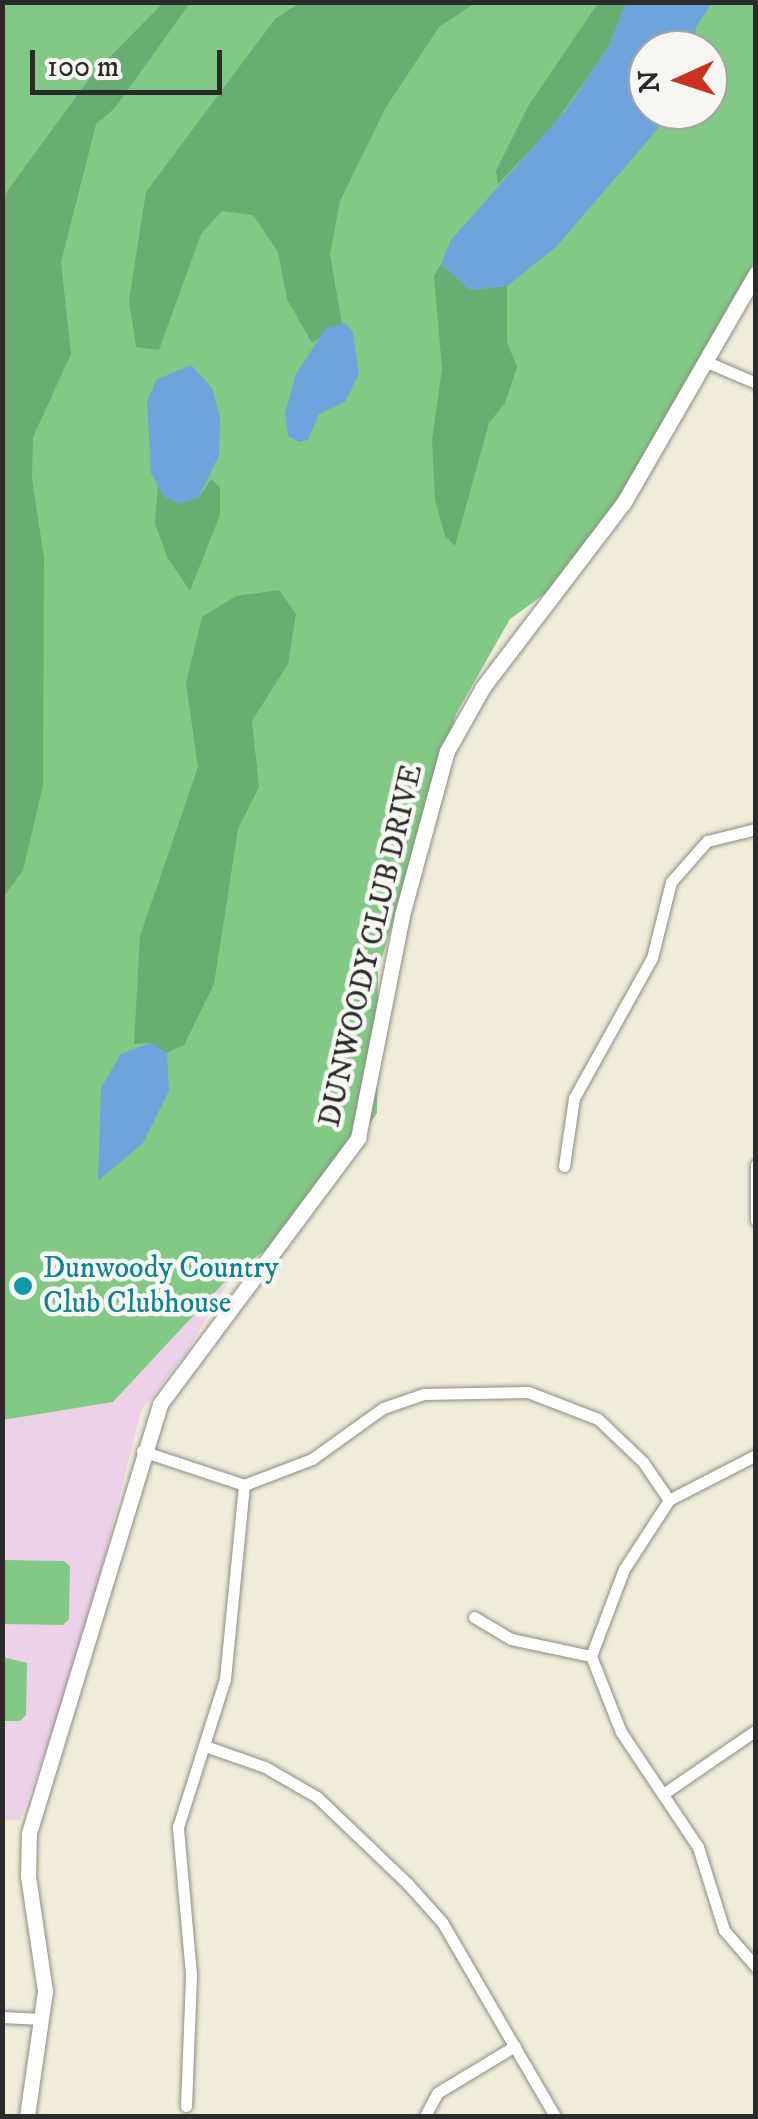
<!DOCTYPE html>
<style>
body{margin:0}
#map{position:relative;width:758px;height:2119px;overflow:hidden;background:#efecda;font-family:"IM FELL DW Pica",serif}
div>[style]{position:absolute}
[style*='--x']{left:calc(var(--x)*1px);top:calc(var(--y)*1px);width:calc(var(--w)*1px);rotate:calc(var(--a)*1deg)}
.built>*{inset:0;background:#ecd1e9}
.green>*{inset:0;background:#82c985}
.forest>*{inset:0;background:#69ad72}
.water>*{inset:0;background:#6fa3dc}
.roads{filter:drop-shadow(0 0 2px #8d8c82) drop-shadow(0 0 2px #8d8c82)}
.street>*{height:11px;margin:-5.5px;padding:0 5.5px;transform-origin:5.5px;border-radius:5.5px;background:#fff}
.secondary>*{height:15px;margin:-7.5px;padding:0 7.5px;transform-origin:7.5px;border-radius:7.5px;background:#fff}
.dots>*{width:28px;height:28px;translate:-50% -50%;box-sizing:border-box;border:5px solid #f6f6f2;border-radius:50%}
span{translate:-50% -50%;white-space:nowrap;text-align:center;line-height:1.15;-webkit-text-stroke:9px #f6f6f2;paint-order:stroke}
.street-label{font-size:30px;color:#2b2b2b}
.culture-label{font-size:30px;color:#0d838f}
.left{translate:0 -50%;text-align:left}
.frame{position:absolute;inset:0;border:5px solid #2b2b2b;pointer-events:none}
.north{position:absolute;left:628px;top:30px;width:100px;height:100px;box-sizing:border-box;background:#f6f6f2;border:2px solid #a5a5a2;border-radius:50%;rotate:267deg;font-size:28px;font-weight:700;line-height:40px;text-align:center;color:#2b2b2b}
.north::after{content:'';display:block;margin:auto;width:35px;height:45px;background:#c8321e;clip-path:polygon(50% 0,100% 100%,50% 72%,0 100%)}
.scale{position:absolute;left:30px;top:50px;width:192px;height:45px;box-sizing:border-box;border:5px solid #2b2b2b;border-top:0;padding-left:12px;font-size:30px;line-height:35px;white-space:nowrap;color:#2b2b2b;-webkit-text-stroke:8px #f6f6f2;paint-order:stroke}
</style>
<div id="map">
<div class="built">
<div style="clip-path:polygon(234px 1272px,188px 1350px,141px 1411px,79px 1658px,20px 1820px,3px 1820px,3px 1420px,113px 1402px)"></div>
</div>
<div class="green">
<div style="clip-path:polygon(evenodd,3px 3px,755px 3px,755px 259px,722px 339px,583px 566px,510px 619px,456px 714px,378px 971px,377px 1113px,299px 1227px,234px 1272px,113px 1402px,3px 1420px,3px 3px,648px 50px,708px 50px,708px 110px,648px 110px,648px 50px)"></div>
<div style="clip-path:polygon(64px 1561px,70px 1566px,69px 1619px,63px 1625px,4px 1624px,5px 1560px)"></div>
<div style="clip-path:polygon(3px 1657px,27px 1663px,26px 1715px,20px 1721px,3px 1721px)"></div>
</div>
<div class="forest">
<div style="clip-path:polygon(163px 3px,190px 3px,114px 109px,96px 124px,61px 262px,71px 354px,33px 437px,32px 479px,44px 558px,43px 786px,23px 870px,3px 898px,3px 197px,92px 75px)"></div>
<div style="clip-path:polygon(299px 3px,475px 3px,439px 27px,386px 107px,340px 201px,330px 254px,342px 324px,312px 343px,287px 299px,278px 252px,253px 215px,222px 211px,201px 234px,159px 350px,136px 347px,129px 300px,146px 192px,275px 19px)"></div>
<div style="clip-path:polygon(598px 3px,626px 3px,608px 48px,553px 126px,498px 184px,496px 171px,529px 105px)"></div>
<div style="clip-path:polygon(441px 264px,470px 290px,507px 286px,507px 342px,517px 367px,505px 403px,489px 423px,455px 546px,445px 536px,435px 500px,432px 440px,442px 369px,434px 276px)"></div>
<div style="clip-path:polygon(211px 479px,220px 487px,220px 515px,190px 591px,167px 557px,155px 523px,158px 485px,165px 497px,199px 497px)"></div>
<div style="clip-path:polygon(279px 590px,296px 614px,288px 664px,252px 721px,259px 787px,238px 829px,214px 984px,184px 1045px,167px 1053px,150px 1043px,134px 1044px,140px 936px,198px 767px,186px 683px,202px 617px,236px 596px)"></div>
</div>
<div class="water">
<div style="clip-path:polygon(626px 3px,712px 3px,696px 27px,694px 50px,648px 50px,648px 110px,674px 110px,556px 247px,507px 286px,470px 290px,441px 264px,451px 240px,565px 111px,608px 48px)"></div>
<div style="clip-path:polygon(345px 323px,353px 332px,359px 374px,345px 402px,319px 414px,308px 440px,299px 442px,288px 436px,285px 413px,296px 374px,326px 328px)"></div>
<div style="clip-path:polygon(191px 365px,212px 388px,220px 417px,219px 455px,199px 497px,180px 504px,164px 497px,151px 473px,147px 402px,156px 380px)"></div>
<div style="clip-path:polygon(150px 1043px,167px 1053px,169px 1091px,143px 1143px,98px 1181px,101px 1088px,121px 1054px)"></div>
</div>
<div class="roads">
<div class="street">
<div style="--x:707;--y:362;--w:53;--a:23.2"></div>
<div style="--x:756;--y:1165;--w:55;--a:90"></div>
<div style="--x:564;--y:1166;--w:69;--a:-81.6"></div>
<div style="--x:574;--y:1098;--w:160;--a:-60.9"></div>
<div style="--x:652;--y:958;--w:78;--a:-76"></div>
<div style="--x:671;--y:882;--w:55;--a:-48.7"></div>
<div style="--x:707;--y:841;--w:50;--a:-13.8"></div>
<div style="--x:142;--y:1451;--w:108;--a:18.4"></div>
<div style="--x:244;--y:1485;--w:73;--a:-20.9"></div>
<div style="--x:312;--y:1459;--w:87;--a:-35.7"></div>
<div style="--x:383;--y:1408;--w:43;--a:-18.9"></div>
<div style="--x:424;--y:1394;--w:104;--a:-1.1"></div>
<div style="--x:528;--y:1392;--w:75;--a:21.1"></div>
<div style="--x:598;--y:1419;--w:62;--a:43.7"></div>
<div style="--x:643;--y:1462;--w:46;--a:55.6"></div>
<div style="--x:756;--y:1455;--w:98;--a:152.7"></div>
<div style="--x:669;--y:1500;--w:82;--a:123.1"></div>
<div style="--x:624;--y:1569;--w:93;--a:110.8"></div>
<div style="--x:591;--y:1656;--w:82;--a:68.5"></div>
<div style="--x:621;--y:1732;--w:138;--a:56.2"></div>
<div style="--x:698;--y:1847;--w:87;--a:72.6"></div>
<div style="--x:724;--y:1930;--w:49;--a:49.1"></div>
<div style="--x:474;--y:1617;--w:43;--a:30.7"></div>
<div style="--x:511;--y:1639;--w:82;--a:12"></div>
<div style="--x:205;--y:1746;--w:64;--a:19.3"></div>
<div style="--x:265;--y:1767;--w:60;--a:30"></div>
<div style="--x:317;--y:1797;--w:124;--a:43.7"></div>
<div style="--x:407;--y:1883;--w:52;--a:48.1"></div>
<div style="--x:442;--y:1922;--w:225;--a:59.8"></div>
<div style="--x:663;--y:1794;--w:113;--a:-34.5"></div>
<div style="--x:2;--y:2017;--w:40;--a:2.9"></div>
<div style="--x:186;--y:2106;--w:132;--a:-87.8"></div>
<div style="--x:191;--y:1974;--w:148;--a:-95.1"></div>
<div style="--x:178;--y:1827;--w:155;--a:-72.4"></div>
<div style="--x:225;--y:1679;--w:195;--a:-84.4"></div>
<div style="--x:425;--y:2116;--w:26;--a:-62"></div>
<div style="--x:437;--y:2093;--w:91;--a:-31.1"></div>
</div>
<div class="secondary">
<div style="--x:27;--y:2116;--w:126;--a:-81.8"></div>
<div style="--x:45;--y:1991;--w:116;--a:-98.4"></div>
<div style="--x:28;--y:1876;--w:43;--a:-88.7"></div>
<div style="--x:29;--y:1833;--w:449;--a:-73"></div>
<div style="--x:160;--y:1404;--w:332;--a:-53.3"></div>
<div style="--x:358;--y:1138;--w:227;--a:-78.8"></div>
<div style="--x:402;--y:915;--w:170;--a:-74.7"></div>
<div style="--x:447;--y:751;--w:73;--a:-60.6"></div>
<div style="--x:483;--y:687;--w:233;--a:-52.7"></div>
<div style="--x:624;--y:502;--w:264;--a:-60"></div>
</div>
</div>
<div class="dots">
<div style="left:23px;top:1286px;background:#0f9aa8"></div>
</div>
<div class="street-label">
<span style="left:372px;top:946px;rotate:-77deg">DUNWOODY CLUB DRIVE</span>
</div>
<div class="culture-label">
<span class="left" style="left:43px;top:1286px">Dunwoody Country<br>Club Clubhouse</span>
</div>
<div class="frame"></div>
<div class="north">N</div>
<div class="scale">100 m</div>
</div>
